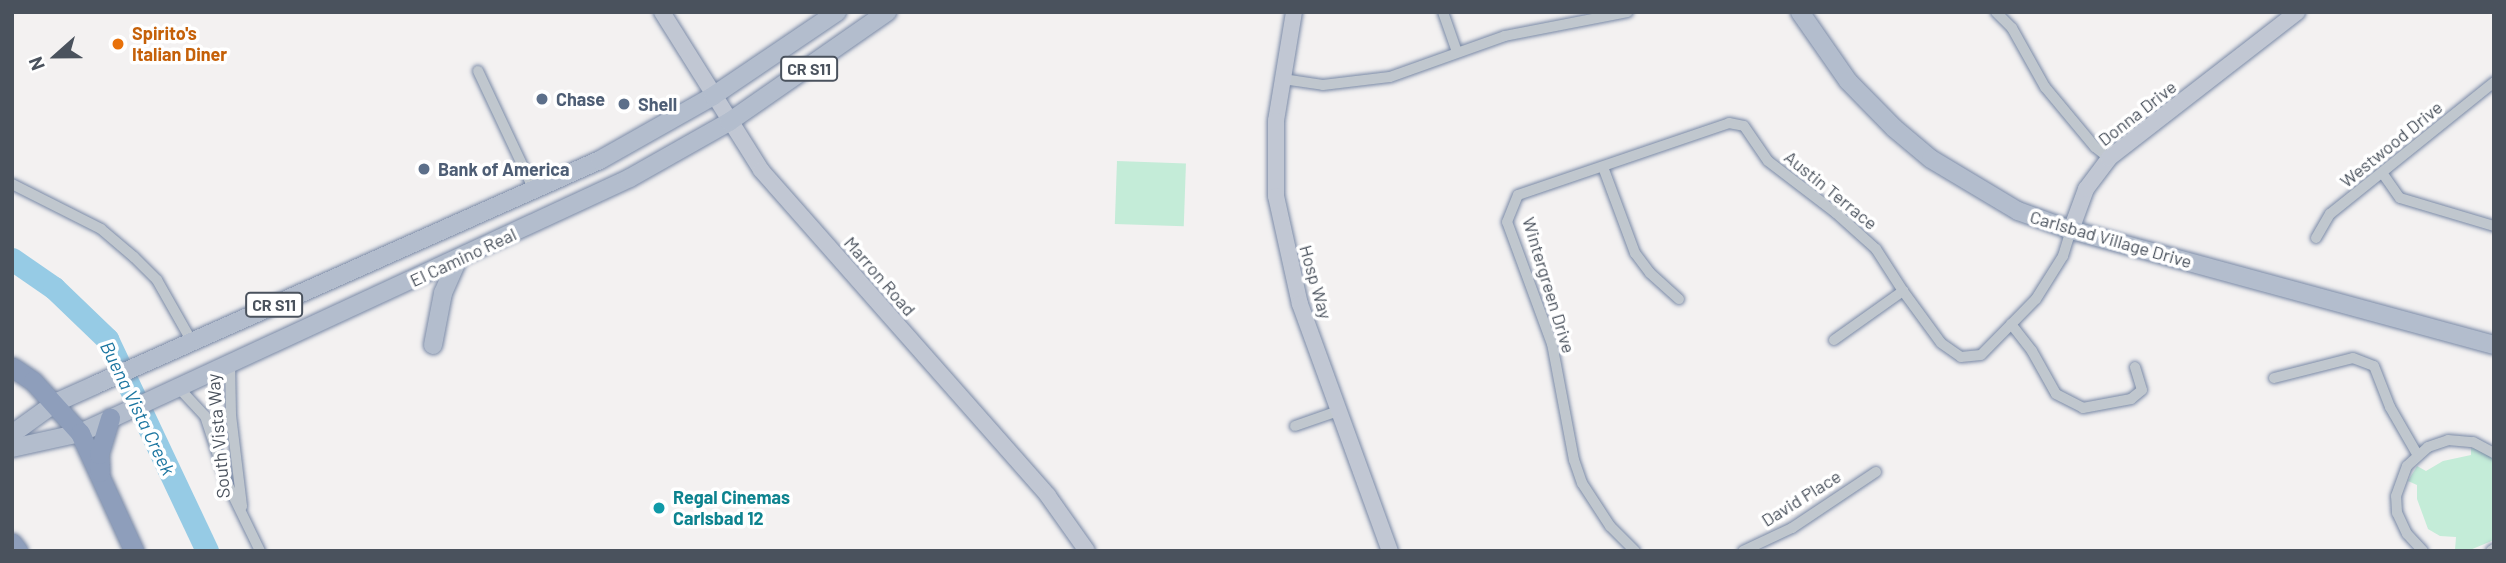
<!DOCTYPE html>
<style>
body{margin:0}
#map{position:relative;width:2506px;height:563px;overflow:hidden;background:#f3f1f1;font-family:Barlow,sans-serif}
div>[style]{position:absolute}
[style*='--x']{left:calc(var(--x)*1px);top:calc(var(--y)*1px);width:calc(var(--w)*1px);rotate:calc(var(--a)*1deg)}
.green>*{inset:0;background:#c4ecd8;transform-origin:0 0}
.river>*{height:23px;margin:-11.5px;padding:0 11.5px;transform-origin:11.5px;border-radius:11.5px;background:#96cbe5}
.roads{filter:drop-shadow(0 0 2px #7989a6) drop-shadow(0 0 2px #7989a6)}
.street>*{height:10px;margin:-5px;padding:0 5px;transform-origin:5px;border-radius:5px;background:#c0c7ce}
.secondary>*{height:16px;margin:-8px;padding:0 8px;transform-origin:8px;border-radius:8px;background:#c1c7d3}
.primary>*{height:18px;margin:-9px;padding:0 9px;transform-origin:9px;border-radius:9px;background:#b3bdcd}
.highway>*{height:19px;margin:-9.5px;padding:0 9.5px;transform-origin:9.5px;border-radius:9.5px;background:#8e9ebb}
.dots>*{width:19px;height:19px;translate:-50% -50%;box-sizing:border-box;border:4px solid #fff;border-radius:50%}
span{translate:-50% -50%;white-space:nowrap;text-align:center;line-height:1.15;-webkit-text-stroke:7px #fff;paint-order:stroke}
.shield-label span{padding:2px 5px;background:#fff;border:2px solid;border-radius:5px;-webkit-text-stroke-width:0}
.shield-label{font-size:16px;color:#4a525d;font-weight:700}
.food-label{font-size:18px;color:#c56008;font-weight:700}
.left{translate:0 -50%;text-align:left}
.service-label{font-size:18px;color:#4e5e75;font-weight:700}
.street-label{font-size:18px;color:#4a525d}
.culture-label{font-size:18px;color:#0d838f;font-weight:700}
.water-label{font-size:19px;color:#1a75a0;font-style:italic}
.frame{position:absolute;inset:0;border:14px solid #4a525d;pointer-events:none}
.north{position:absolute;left:21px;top:21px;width:70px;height:70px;-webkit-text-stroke:5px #fff;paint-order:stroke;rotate:249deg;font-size:19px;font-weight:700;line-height:28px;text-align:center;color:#4a525d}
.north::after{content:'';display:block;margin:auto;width:24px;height:32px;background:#4a525d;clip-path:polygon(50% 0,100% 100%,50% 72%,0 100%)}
</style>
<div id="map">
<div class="green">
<div style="left:1117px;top:161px;width:69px;height:63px;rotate:2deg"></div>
<div style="clip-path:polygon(2471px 448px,2482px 450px,2494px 460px,2494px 540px,2470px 550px,2455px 550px,2456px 537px,2440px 536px,2428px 529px,2417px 499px,2417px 485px,2408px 481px,2417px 466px,2426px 471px,2443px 461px,2471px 455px)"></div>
</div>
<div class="river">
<div style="--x:12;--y:259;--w:51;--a:34.6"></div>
<div style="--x:54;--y:288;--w:74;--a:43.9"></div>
<div style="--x:107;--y:339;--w:234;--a:64.7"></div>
</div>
<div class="roads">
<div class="street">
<div style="--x:1443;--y:12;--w:42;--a:70.7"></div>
<div style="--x:1996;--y:12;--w:23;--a:45"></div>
<div style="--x:2012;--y:28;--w:68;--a:60.8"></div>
<div style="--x:2045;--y:87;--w:78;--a:50.2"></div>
<div style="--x:2095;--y:147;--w:18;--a:38"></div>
<div style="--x:478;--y:71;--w:132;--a:64.8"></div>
<div style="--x:1283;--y:79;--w:40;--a:8.5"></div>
<div style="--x:1323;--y:85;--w:67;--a:-6.8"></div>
<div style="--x:1390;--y:77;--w:122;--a:-19.6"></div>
<div style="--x:1505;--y:36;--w:125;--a:-11"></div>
<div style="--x:1603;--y:167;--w:92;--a:69.6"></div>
<div style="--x:1635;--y:253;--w:25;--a:53"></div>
<div style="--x:1650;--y:273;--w:39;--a:42"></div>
<div style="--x:2383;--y:174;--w:29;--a:55"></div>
<div style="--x:2400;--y:198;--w:98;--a:16.6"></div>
<div style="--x:12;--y:184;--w:100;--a:26.8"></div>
<div style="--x:101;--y:229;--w:43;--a:40.3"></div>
<div style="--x:134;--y:257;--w:33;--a:45"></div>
<div style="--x:157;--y:280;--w:69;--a:60.5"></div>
<div style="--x:2316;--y:238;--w:28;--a:-60"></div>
<div style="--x:2330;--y:214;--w:211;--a:-38.8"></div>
<div style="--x:2011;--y:324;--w:34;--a:52"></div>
<div style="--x:2032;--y:351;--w:49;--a:60.8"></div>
<div style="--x:2056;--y:394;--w:30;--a:27"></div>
<div style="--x:2083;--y:408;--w:49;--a:-10.6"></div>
<div style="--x:2131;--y:399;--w:14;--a:-39"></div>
<div style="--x:2142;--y:390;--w:24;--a:-107"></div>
<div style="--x:1834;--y:340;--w:85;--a:-35.4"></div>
<div style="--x:1903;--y:291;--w:64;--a:53.8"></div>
<div style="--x:1941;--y:343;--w:24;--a:35"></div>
<div style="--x:1961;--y:357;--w:20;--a:-6"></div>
<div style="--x:1981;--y:355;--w:78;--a:-45.5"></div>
<div style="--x:2036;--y:299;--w:51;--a:-57.9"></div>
<div style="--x:2063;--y:256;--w:27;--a:-73"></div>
<div style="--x:230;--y:362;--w:53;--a:88.9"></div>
<div style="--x:231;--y:415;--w:92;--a:83.1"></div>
<div style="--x:2274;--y:378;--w:81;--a:-14.2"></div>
<div style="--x:2353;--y:358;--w:22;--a:21"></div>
<div style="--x:2374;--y:366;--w:44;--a:68.7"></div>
<div style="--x:2390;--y:407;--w:54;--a:60.1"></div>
<div style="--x:177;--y:386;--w:41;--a:47"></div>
<div style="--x:205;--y:416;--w:71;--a:71.8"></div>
<div style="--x:227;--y:483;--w:76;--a:64.1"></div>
<div style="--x:1295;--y:426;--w:46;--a:-19.2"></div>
<div style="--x:1635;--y:551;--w:35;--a:-135"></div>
<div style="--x:1610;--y:526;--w:51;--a:-123.1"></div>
<div style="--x:1582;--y:483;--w:24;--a:-109"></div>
<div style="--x:1574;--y:460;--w:118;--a:-100.7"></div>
<div style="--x:1552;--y:344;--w:130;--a:-110.2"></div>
<div style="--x:1507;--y:222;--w:29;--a:-68"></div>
<div style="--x:1518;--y:195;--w:223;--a:-18.8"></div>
<div style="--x:1729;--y:123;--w:15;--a:11"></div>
<div style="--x:1744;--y:126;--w:42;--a:55.6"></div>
<div style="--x:1768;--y:161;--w:86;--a:37.4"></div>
<div style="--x:1836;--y:213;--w:54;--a:42"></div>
<div style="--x:1876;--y:249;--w:50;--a:57.3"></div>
<div style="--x:1743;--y:551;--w:54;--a:-25.1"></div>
<div style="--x:1792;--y:528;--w:101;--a:-33.7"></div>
<div style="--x:2423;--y:551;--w:23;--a:-133"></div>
<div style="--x:2407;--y:534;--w:23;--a:-115"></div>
<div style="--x:2397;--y:513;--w:17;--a:-93"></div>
<div style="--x:2396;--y:496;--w:32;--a:-70"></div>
<div style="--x:2407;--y:466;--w:28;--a:-42"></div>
<div style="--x:2428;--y:447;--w:21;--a:-19"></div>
<div style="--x:2448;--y:440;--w:25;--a:5"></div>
<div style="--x:2473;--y:442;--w:24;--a:28"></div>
<div style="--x:2491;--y:551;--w:4;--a:-34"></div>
</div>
<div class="secondary">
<div style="--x:662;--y:12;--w:186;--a:57.9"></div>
<div style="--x:761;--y:170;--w:434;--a:48.6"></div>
<div style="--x:1048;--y:496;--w:67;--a:54.7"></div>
<div style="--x:1294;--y:12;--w:110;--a:99.4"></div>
<div style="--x:1276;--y:121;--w:75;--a:90"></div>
<div style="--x:1276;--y:196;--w:111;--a:77.5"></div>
<div style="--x:1300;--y:304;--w:263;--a:70"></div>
<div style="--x:2071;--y:230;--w:44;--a:-69.9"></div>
<div style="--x:2086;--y:189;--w:39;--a:-53"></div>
<div style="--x:2109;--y:158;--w:238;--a:-37.8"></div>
</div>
<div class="primary">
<div style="--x:1800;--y:12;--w:84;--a:55.2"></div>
<div style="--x:1848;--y:81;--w:66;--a:45.6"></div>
<div style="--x:1894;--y:128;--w:48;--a:40"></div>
<div style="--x:1931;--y:159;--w:101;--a:30.9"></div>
<div style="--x:2018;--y:211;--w:56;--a:19.7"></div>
<div style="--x:2071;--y:230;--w:438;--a:15.2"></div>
<div style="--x:433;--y:345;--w:53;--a:-79.1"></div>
<div style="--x:443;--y:293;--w:37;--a:-66"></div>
<div style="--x:12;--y:434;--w:53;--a:-35.8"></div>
<div style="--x:55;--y:403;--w:44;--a:-24.2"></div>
<div style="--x:95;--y:385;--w:553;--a:-24.02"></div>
<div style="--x:600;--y:160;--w:130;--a:-29.5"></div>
<div style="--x:713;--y:96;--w:150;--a:-34.1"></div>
<div style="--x:12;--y:448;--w:70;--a:-12.4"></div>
<div style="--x:80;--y:433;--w:606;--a:-24.87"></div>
<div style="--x:630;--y:178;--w:114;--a:-29.5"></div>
<div style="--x:729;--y:122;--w:193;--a:-34.8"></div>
</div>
<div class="highway">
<div style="--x:12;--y:367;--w:25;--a:34"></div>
<div style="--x:33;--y:381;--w:70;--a:47.9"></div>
<div style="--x:80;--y:433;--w:130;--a:65.4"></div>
<div style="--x:100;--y:472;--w:18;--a:-93"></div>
<div style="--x:99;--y:454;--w:38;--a:-73"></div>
<div style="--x:12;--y:543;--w:10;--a:53"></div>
</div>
</div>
<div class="dots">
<div style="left:118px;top:44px;background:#e8710a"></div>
<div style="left:542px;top:99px;background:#5c6f8a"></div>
<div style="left:624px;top:104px;background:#5c6f8a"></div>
<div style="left:424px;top:169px;background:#5c6f8a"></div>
<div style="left:659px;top:508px;background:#0f9aa8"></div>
</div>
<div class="shield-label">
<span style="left:809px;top:69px">CR S11</span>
<span style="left:274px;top:305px">CR S11</span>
</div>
<div class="food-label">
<span class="left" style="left:132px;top:44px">Spirito's<br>Italian Diner</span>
</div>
<div class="service-label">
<span class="left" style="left:556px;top:99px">Chase</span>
<span class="left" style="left:638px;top:104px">Shell</span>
<span class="left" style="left:438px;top:169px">Bank of America</span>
</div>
<div class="street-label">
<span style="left:2137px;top:113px;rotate:-38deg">Donna Drive</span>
<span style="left:2391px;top:144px;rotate:-39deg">Westwood Drive</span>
<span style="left:1831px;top:190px;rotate:39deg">Austin Terrace</span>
<span style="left:2111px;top:239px;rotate:16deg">Carlsbad Village Drive</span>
<span style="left:463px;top:257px;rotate:-25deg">El Camino Real</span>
<span style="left:880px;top:276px;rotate:49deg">Marron Road</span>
<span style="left:1316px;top:282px;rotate:74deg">Hosp Way</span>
<span style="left:1549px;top:285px;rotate:73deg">Wintergreen Drive</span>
<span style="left:218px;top:436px;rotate:-95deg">South Vista Way</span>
<span style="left:1801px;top:498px;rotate:-32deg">David Place</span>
</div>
<div class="culture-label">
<span class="left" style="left:673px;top:508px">Regal Cinemas<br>Carlsbad 12</span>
</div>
<div class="water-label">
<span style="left:138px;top:408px;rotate:64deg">Buena Vista Creek</span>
</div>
<div class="frame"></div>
<div class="north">N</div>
</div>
